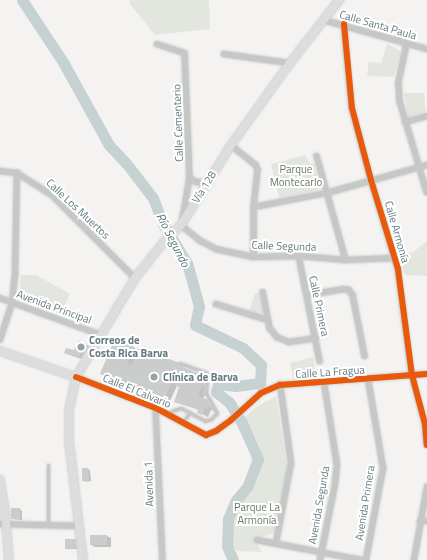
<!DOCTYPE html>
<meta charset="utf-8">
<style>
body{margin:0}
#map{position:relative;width:427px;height:560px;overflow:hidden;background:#f4f3f2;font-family:"Titillium Web",sans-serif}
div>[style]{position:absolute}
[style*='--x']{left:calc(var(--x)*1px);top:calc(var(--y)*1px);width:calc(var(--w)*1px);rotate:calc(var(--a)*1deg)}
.green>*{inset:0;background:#e3e5df}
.shadow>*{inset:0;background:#0003}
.river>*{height:11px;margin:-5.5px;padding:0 5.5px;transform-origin:5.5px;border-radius:5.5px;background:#c6d1d2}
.building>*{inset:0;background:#cbcccc;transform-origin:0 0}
.roads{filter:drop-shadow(0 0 1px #cfd0d0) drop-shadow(0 0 1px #cfd0d0)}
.service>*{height:3px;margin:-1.5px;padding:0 1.5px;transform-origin:1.5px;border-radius:1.5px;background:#c6c8c8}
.minor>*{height:5.5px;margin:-2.75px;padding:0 2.75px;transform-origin:2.75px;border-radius:2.75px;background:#c6c8c8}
.secondary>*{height:8px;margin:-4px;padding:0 4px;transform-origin:4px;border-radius:4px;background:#dcdddd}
.cycleway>*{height:6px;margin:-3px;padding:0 3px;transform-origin:3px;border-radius:3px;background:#e8590c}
.dots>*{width:11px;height:11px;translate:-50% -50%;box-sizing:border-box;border:2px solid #fff;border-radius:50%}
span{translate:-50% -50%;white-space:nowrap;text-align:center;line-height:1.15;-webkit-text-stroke:4px #fff;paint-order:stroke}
.street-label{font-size:11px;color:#647a81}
.park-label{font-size:11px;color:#6b7963}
.poi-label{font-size:11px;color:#647a81;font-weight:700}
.left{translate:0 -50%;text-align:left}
.water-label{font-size:12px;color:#5a7678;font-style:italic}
</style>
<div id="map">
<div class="green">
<div style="clip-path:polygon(130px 0,209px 0,210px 29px,155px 35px,130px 4px)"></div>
<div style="clip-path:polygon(387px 44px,401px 51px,394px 77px,367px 76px,369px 62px,381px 63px)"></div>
<div style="clip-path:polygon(404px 93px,424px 93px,426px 112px,408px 117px)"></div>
<div style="clip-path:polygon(306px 155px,309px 163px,314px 164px,320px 187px,319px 190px,279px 198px,271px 164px)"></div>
<div style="clip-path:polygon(427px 241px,427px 276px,405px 275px,398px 252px,412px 253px)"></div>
<div style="clip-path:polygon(21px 275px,36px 275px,70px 294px,60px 315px,19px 297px)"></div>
<div style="clip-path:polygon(255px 293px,259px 293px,262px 307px,262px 313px,259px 315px,249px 312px)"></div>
<div style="clip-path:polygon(313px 357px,316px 377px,293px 379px,290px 363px)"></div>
<div style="clip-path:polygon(276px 396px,287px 467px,275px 533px,254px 539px,262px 552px,238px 551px,231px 546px,235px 514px,240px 501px,250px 490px,262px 460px,243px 419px,256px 407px)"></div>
</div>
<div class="shadow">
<div style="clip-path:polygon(116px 340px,139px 350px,179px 364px,184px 367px,183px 368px,206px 378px,204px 385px,208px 387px,203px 399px,215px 408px,214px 411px,211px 410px,208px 417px,198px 412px,199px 410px,175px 402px,180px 387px,177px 386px,170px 401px,132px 388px,127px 385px,128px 383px,126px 382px,125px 385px,106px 376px)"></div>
<div style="clip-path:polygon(79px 342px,89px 346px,81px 359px,68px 354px,75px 352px)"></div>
<div style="clip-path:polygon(88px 469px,90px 470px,91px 481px,86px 482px,83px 480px)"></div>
<div style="clip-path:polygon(20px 509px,22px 511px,22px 520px,12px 519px,12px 510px)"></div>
<div style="clip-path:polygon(107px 536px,111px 538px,111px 547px,95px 547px,91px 545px)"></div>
<div style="clip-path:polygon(66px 540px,81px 549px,66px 549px)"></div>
</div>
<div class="river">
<div style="--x:22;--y:0;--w:74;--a:56.5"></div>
<div style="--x:63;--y:62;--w:95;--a:61"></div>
<div style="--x:109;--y:145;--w:25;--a:47"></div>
<div style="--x:126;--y:163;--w:44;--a:52.4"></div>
<div style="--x:153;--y:198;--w:28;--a:69"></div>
<div style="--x:163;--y:224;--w:46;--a:58.4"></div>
<div style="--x:187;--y:263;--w:45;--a:74.4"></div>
<div style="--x:199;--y:306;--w:19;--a:102"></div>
<div style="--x:195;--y:325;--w:53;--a:25.6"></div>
<div style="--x:243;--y:348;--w:25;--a:43"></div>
<div style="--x:261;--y:365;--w:18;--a:93"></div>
<div style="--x:260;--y:383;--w:24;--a:173"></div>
<div style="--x:236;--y:386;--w:18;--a:-174"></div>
<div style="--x:218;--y:384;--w:8;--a:104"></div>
<div style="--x:216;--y:392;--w:16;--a:38"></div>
<div style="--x:229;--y:402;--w:25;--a:58"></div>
<div style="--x:242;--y:423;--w:39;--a:66"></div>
<div style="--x:258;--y:459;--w:30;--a:111"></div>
<div style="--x:247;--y:487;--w:17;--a:130"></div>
<div style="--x:236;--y:500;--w:21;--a:113"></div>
<div style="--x:228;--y:519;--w:27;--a:92"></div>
<div style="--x:227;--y:546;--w:15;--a:67"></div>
</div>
<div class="building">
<div style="clip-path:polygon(115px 338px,134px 346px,127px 364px,132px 365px,139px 348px,180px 363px,178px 365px,202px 375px,199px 382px,203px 383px,198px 396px,209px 400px,210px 404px,208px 409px,205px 408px,202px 415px,197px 413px,198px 409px,174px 402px,179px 387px,171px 383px,165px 399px,126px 385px,127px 382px,121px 380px,120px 383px,100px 374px)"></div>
<div style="clip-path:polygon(79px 341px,87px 344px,78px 358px,64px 353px,66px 348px,74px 350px)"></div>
<div style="clip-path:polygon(82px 468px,88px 468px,89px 481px,82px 481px)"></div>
<div style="left:20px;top:508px;width:11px;height:9px;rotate:90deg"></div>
<div style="left:107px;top:535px;width:10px;height:17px;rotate:90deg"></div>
<div style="clip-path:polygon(65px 539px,78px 539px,79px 548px,65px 549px)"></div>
</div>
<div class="roads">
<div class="service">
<div style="--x:167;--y:414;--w:8;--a:-30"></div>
<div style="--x:174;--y:410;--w:7;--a:-16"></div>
<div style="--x:181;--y:408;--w:27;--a:28"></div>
<div style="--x:205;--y:421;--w:6;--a:-18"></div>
<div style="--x:211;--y:419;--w:8;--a:-45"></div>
<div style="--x:217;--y:413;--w:23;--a:-119"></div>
<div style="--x:206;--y:393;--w:20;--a:-87"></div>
<div style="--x:207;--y:373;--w:29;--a:-160"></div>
<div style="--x:183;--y:422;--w:12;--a:-55"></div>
<div style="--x:48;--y:465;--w:60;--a:90"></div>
</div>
<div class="minor">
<div style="--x:324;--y:20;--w:107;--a:15.7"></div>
<div style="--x:344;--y:24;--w:84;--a:84.6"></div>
<div style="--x:352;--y:108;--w:74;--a:75.2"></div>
<div style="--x:371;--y:180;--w:93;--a:73.1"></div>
<div style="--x:398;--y:269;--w:107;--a:82.5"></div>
<div style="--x:412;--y:375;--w:51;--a:75.1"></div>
<div style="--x:425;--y:424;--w:21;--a:85"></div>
<div style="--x:157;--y:44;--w:29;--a:18"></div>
<div style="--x:185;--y:53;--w:125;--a:87.7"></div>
<div style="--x:190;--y:178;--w:42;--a:99.7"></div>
<div style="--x:407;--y:44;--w:40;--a:102"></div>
<div style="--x:399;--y:83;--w:18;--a:87"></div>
<div style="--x:400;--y:101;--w:95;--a:73.5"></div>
<div style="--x:224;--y:54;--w:67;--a:7.8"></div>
<div style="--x:405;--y:122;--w:23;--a:-15"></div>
<div style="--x:231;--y:145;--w:32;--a:39"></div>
<div style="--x:256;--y:165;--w:5;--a:68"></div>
<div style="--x:258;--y:170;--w:37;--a:96"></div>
<div style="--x:254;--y:207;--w:50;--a:90"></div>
<div style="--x:317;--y:156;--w:108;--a:74.4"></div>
<div style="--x:0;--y:171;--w:17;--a:7"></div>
<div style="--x:17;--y:173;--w:40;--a:32"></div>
<div style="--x:51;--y:194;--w:119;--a:45"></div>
<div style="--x:190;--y:178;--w:5;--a:37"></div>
<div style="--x:194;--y:181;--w:12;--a:14"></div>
<div style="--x:254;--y:207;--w:74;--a:-10.9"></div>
<div style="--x:327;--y:193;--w:104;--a:-15.6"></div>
<div style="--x:181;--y:225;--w:26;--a:39"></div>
<div style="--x:201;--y:241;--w:17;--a:28"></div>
<div style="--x:216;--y:249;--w:39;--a:12"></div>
<div style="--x:254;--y:257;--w:45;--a:-1.3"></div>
<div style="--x:299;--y:256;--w:47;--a:4.9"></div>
<div style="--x:346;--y:260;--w:48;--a:-2.4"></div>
<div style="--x:299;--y:256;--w:107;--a:78.7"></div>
<div style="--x:263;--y:292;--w:37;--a:79"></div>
<div style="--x:270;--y:328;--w:11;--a:52"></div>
<div style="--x:277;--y:337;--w:13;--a:23"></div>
<div style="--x:289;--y:342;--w:27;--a:-8"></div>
<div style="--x:307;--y:295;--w:36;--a:-9"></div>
<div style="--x:343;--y:289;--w:6;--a:9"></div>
<div style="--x:349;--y:290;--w:6;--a:51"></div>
<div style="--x:353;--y:295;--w:62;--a:78.9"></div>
<div style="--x:0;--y:298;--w:108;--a:20.1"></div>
<div style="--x:216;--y:304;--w:54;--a:17.1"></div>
<div style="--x:0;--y:340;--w:39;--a:-72"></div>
<div style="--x:12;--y:303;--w:30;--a:-84"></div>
<div style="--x:15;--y:273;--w:100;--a:-88.9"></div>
<div style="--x:76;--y:377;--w:86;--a:21.2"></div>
<div style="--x:156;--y:408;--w:57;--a:28.4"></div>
<div style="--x:206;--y:435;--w:11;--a:-22"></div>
<div style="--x:216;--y:431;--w:19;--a:-36"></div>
<div style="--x:231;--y:420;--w:40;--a:-42"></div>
<div style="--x:261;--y:393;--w:21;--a:-23"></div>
<div style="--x:280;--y:385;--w:147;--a:-4.3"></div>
<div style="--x:156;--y:408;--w:152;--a:87.4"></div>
<div style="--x:420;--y:521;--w:7;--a:0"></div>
<div style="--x:0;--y:524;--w:80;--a:1.4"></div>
<div style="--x:257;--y:540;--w:107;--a:10.8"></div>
<div style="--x:276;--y:543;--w:81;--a:-79.4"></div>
<div style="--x:291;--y:463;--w:79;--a:-98"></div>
<div style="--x:320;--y:560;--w:77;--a:-78.8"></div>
<div style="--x:335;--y:484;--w:19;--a:-84"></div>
<div style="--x:337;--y:465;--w:83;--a:-99"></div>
<div style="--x:366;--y:560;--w:94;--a:-79.5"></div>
<div style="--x:383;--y:468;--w:90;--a:-99.6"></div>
<div style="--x:414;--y:560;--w:74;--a:-79.9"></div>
</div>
<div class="secondary">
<div style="--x:0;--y:351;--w:80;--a:18.9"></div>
<div style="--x:0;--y:480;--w:30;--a:81"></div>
<div style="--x:5;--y:510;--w:50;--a:85.4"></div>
<div style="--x:83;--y:560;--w:121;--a:-96.7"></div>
<div style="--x:69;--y:440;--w:30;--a:-90"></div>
<div style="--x:69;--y:410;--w:34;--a:-78"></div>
<div style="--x:76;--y:377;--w:115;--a:-59.2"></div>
<div style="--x:135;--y:278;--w:51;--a:-51.3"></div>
<div style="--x:167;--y:238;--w:19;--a:-43"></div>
<div style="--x:181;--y:225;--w:94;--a:-58"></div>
<div style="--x:231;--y:145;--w:101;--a:-54.3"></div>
<div style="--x:290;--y:63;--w:80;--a:-52.1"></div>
</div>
</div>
<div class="cycleway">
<div style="--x:344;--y:24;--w:84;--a:84.6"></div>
<div style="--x:352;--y:108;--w:74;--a:75.2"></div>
<div style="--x:371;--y:180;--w:93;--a:73.1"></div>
<div style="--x:398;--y:269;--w:107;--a:82.5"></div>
<div style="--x:412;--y:375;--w:51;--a:75.1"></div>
<div style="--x:425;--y:424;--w:21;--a:85"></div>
<div style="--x:76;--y:377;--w:86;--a:21.2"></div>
<div style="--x:156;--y:408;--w:57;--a:28.4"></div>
<div style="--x:206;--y:435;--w:11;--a:-22"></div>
<div style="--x:216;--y:431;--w:19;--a:-36"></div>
<div style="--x:231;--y:420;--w:40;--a:-42"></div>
<div style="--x:261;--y:393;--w:21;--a:-23"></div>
<div style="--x:280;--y:385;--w:147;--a:-4.3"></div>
</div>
<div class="dots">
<div style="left:81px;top:347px;background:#96a4a9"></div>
<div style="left:154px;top:377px;background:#96a4a9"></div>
</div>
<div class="street-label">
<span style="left:378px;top:25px;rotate:16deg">Calle Santa Paula</span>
<span style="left:178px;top:123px;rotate:-92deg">Calle Cementerio</span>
<span style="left:204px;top:187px;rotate:-58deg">Vía 128</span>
<span style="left:78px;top:209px;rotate:43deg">Calle Los Muertos</span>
<span style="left:397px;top:232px;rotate:74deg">Calle Armonía</span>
<span style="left:284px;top:246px;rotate:2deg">Calle Segunda</span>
<span style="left:319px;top:306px;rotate:78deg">Calle Primera</span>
<span style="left:54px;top:307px;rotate:20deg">Avenida Principal</span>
<span style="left:330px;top:372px;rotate:-4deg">Calle La Fragua</span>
<span style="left:137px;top:391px;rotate:22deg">Calle El Calvario</span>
<span style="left:149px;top:484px;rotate:-92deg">Avenida 1</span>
<span style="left:365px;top:503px;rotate:-81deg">Avenida Primera</span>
<span style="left:319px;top:505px;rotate:-80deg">Avenida Segunda</span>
</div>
<div class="park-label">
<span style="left:296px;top:176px">Parque<br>Montecarlo</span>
<span style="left:257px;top:514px">Parque La<br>Armonía</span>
</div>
<div class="poi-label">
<span class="left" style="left:89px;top:347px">Correos de<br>Costa Rica Barva</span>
<span class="left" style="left:163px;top:377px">Clínica de Barva</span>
</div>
<div class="water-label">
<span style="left:173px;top:240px;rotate:63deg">Río Segundo</span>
</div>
</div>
